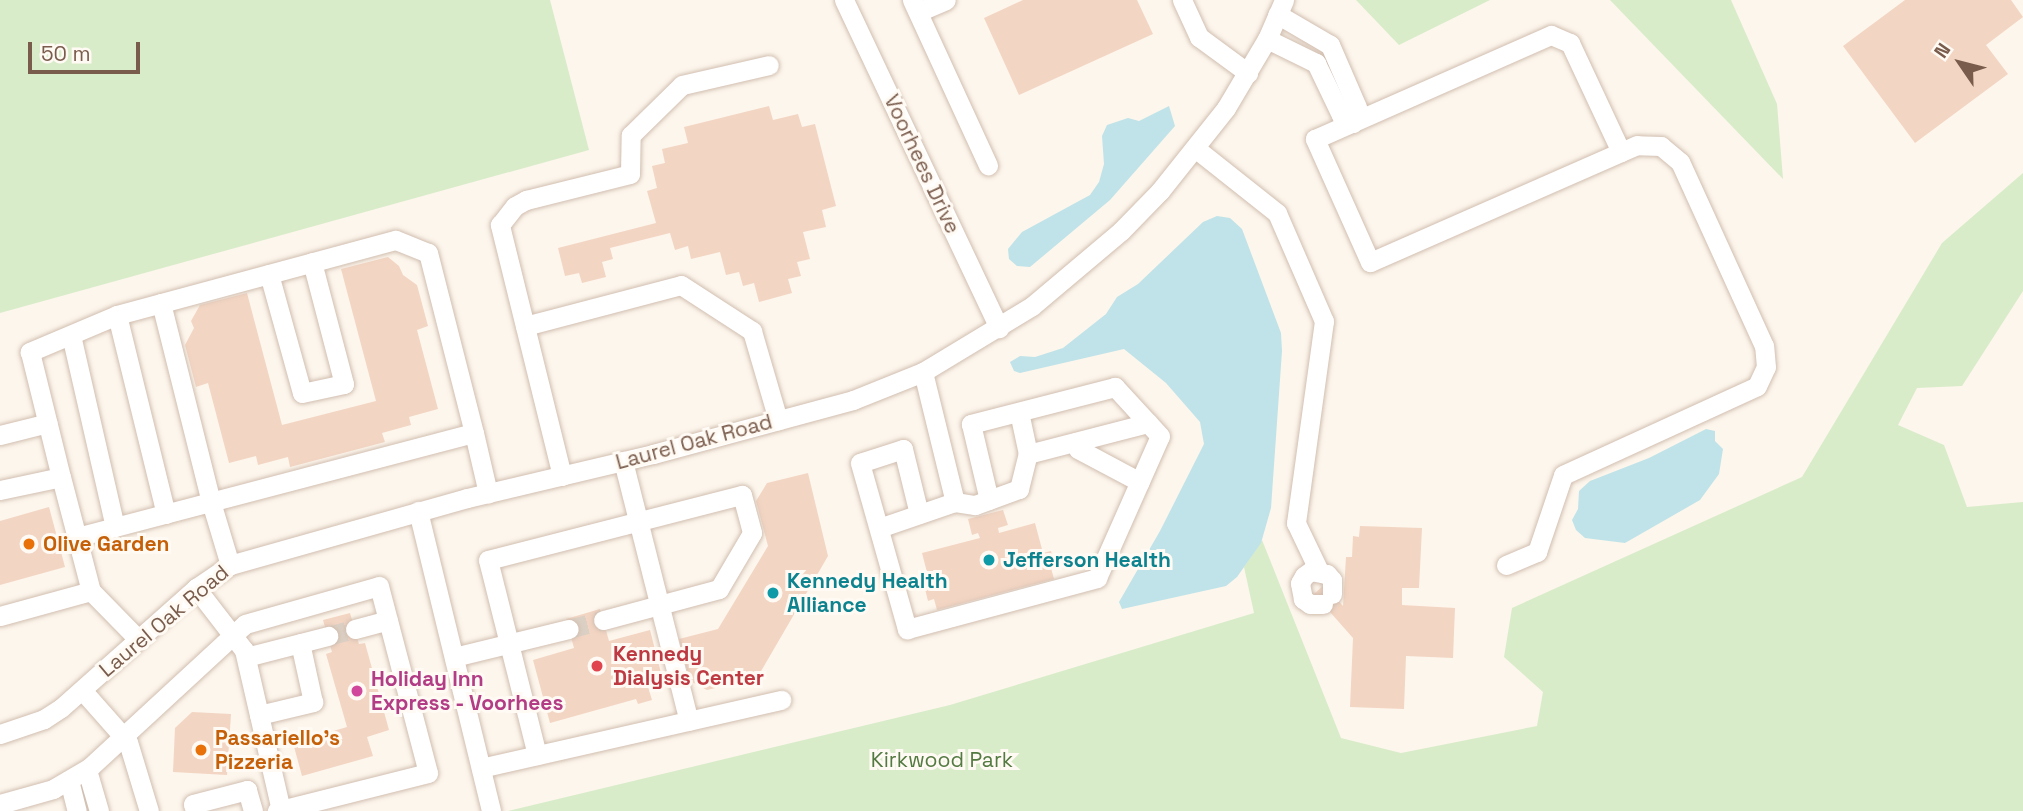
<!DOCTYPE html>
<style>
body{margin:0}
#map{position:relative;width:2023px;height:811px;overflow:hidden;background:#fdf6ec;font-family:"Space Grotesk",sans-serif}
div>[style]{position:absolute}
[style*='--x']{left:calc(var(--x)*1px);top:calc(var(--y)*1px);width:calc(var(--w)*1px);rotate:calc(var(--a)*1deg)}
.green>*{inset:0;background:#d8ecc9}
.water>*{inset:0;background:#bfe3e8}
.building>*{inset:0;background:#f3d5c3}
.minor-tunnel>*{height:19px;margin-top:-9.5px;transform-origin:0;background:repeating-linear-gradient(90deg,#dcd0c4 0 19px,transparent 0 29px)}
.roads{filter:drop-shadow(0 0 2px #d1beb0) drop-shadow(0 0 2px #d1beb0)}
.minor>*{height:19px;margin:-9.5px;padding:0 9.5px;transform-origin:9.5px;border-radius:9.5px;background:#fff}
.dots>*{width:19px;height:19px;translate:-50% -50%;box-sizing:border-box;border:4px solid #fffaf3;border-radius:50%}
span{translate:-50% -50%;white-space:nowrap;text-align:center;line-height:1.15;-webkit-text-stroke:6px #fffaf3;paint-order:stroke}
.street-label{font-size:21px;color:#7a5c4d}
.food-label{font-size:21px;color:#c56008;font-weight:700}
.left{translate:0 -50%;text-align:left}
.culture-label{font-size:21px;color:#0d838f;font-weight:700}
.health-label{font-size:21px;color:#be3a42;font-weight:700}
.hotel-label{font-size:21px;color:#b23c85;font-weight:700}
.park-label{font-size:21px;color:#537a41}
.north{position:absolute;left:1925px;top:28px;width:70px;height:70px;-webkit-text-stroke:5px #fffaf3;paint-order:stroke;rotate:305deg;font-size:19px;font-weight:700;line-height:28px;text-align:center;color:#7a5c4d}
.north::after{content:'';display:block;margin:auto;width:24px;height:32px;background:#7a5c4d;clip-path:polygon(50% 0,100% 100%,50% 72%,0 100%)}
.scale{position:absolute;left:28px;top:42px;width:112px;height:32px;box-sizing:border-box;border:4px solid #7a5c4d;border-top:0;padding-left:9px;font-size:21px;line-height:24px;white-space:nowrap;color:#7a5c4d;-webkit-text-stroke:5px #fffaf3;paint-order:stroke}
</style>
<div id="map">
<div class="green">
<div style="clip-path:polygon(0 0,550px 0,589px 150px,0 313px)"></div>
<div style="clip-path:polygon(1356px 0,1490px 0,1399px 45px)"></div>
<div style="clip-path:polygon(1610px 0,1731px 0,1777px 104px,1783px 179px)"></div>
<div style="clip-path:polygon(2023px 173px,2023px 291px,1962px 386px,1917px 388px,1898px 425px,1944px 445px,1967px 507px,2023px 502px,2023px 811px,508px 811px,950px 705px,1254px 613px,1244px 567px,1262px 540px,1341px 738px,1401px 753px,1537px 726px,1543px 692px,1504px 657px,1512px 608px,1802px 477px,1942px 243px)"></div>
</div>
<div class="water">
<div style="clip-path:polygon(1169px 106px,1175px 126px,1110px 200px,1030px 267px,1017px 266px,1009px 259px,1008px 249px,1022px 232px,1090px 195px,1099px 182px,1104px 164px,1102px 136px,1107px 125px,1128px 118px,1139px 121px)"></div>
<div style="clip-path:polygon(1217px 216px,1230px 218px,1242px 229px,1281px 333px,1282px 351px,1271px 508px,1261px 543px,1237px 577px,1226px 586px,1122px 609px,1119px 602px,1160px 531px,1204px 444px,1200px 422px,1166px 383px,1124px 349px,1020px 373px,1014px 371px,1010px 362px,1020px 356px,1035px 357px,1063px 348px,1106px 314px,1117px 297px,1138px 284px,1203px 222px)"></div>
<div style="clip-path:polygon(1706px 429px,1715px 431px,1715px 441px,1723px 449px,1719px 474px,1700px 500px,1625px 543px,1585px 538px,1576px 530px,1572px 520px,1578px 509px,1579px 491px,1590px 481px,1649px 458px)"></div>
</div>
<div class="building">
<div style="clip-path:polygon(1023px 0,1137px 0,1153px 34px,1019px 95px,984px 18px)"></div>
<div style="clip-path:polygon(1905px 0,2011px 0,2023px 17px,1986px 45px,2008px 74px,1915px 143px,1843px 46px)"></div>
<div style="clip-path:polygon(769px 106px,773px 120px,798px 114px,802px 127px,815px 124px,836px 206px,822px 210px,826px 227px,803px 232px,810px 259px,797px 262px,801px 276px,788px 279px,792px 293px,759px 302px,754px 283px,743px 286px,739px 272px,726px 275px,720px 252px,691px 259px,688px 246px,675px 250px,670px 233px,610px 248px,613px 259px,602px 262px,606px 277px,582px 283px,579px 273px,565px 276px,558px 248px,656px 223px,647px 191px,657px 188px,652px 166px,665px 163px,662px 149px,688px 143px,684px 127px)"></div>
<div style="clip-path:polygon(388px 257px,399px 266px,403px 275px,417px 285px,428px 326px,417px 330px,438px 409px,409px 417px,411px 425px,382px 433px,385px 442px,290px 467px,288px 457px,258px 465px,256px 456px,229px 463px,208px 383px,196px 387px,185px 345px,194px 328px,191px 321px,200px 305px,247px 293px,282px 425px,376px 401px,341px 269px)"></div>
<div style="clip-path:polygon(808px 473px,828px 556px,757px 678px,707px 690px,690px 681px,679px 639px,718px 629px,768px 546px,756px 501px,767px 483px)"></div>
<div style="clip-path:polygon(49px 507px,65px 567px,0 585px,0 521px)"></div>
<div style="clip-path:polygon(1003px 510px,1008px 525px,998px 528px,999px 533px,1035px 523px,1043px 553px,1051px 551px,1055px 567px,1051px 568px,1054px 579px,937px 610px,934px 599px,928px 601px,924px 585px,930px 584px,922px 553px,980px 538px,978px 533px,972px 535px,968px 519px)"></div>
<div style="clip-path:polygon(1360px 526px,1422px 528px,1419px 588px,1402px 588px,1402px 605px,1455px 608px,1453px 658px,1406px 656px,1404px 709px,1350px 707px,1353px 638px,1314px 594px,1324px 585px,1343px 606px,1346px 557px,1352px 557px,1353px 536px,1359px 537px)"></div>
<div style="clip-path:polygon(600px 609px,609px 641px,650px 630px,661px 673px,645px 677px,652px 700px,638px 704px,636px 699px,550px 723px,533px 660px,574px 648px,566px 619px)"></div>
<div style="clip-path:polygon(350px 613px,359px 644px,365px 643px,389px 730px,367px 737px,373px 756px,302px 776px,293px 743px,347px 727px,326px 654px,332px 652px,323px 620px)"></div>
<div style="clip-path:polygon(192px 712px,231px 714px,227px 775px,173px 772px,175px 728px)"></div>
</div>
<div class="minor-tunnel">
<div style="--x:569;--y:629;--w:35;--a:-15"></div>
<div style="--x:328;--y:636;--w:28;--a:-15"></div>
</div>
<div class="roads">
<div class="minor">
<div style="--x:844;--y:0;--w:363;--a:64.7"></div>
<div style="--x:912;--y:0;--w:182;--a:65.3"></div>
<div style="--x:1182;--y:0;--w:41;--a:65.3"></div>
<div style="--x:1199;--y:37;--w:61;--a:36.3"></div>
<div style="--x:918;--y:12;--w:30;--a:-23"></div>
<div style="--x:1267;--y:39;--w:55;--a:26.1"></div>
<div style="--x:1316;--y:63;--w:58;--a:64.3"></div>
<div style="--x:1341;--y:115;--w:14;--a:34"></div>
<div style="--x:1353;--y:123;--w:16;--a:-76"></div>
<div style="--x:1357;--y:107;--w:68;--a:-113.5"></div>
<div style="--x:1330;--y:45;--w:61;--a:-149.7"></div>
<div style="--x:1195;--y:148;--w:105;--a:38.4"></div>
<div style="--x:1277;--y:213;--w:118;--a:66.5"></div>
<div style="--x:1324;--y:321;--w:204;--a:97.9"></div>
<div style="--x:1296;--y:523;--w:53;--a:64.4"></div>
<div style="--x:269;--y:274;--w:123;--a:74.5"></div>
<div style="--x:302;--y:393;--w:43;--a:-12.1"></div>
<div style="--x:344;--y:384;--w:126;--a:-104.7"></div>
<div style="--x:161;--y:303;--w:205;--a:75.9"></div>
<div style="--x:211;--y:502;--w:66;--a:73.2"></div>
<div style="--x:117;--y:315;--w:205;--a:76.2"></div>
<div style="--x:525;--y:326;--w:161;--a:-14.7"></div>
<div style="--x:681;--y:285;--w:85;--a:32.9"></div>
<div style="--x:752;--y:331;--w:93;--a:73.7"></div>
<div style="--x:71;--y:335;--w:197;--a:77.1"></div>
<div style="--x:923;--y:372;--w:134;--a:76.2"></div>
<div style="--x:1019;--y:412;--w:43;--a:77.9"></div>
<div style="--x:474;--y:433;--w:62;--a:76.9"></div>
<div style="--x:0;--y:435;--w:49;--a:-14"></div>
<div style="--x:1076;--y:442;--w:7;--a:74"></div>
<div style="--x:1078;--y:449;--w:70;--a:28"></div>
<div style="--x:623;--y:461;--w:268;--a:75.8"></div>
<div style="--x:562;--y:476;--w:259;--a:-103.9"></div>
<div style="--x:500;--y:225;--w:24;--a:-52"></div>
<div style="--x:515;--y:206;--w:13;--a:-29"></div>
<div style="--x:526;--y:200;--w:107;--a:-14"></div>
<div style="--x:630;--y:174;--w:39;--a:-89"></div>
<div style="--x:631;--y:135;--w:71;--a:-44.4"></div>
<div style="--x:682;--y:85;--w:89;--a:-12.9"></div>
<div style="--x:0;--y:490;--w:62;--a:-12"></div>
<div style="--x:418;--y:511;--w:309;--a:76.3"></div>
<div style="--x:919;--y:514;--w:67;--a:-103.8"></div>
<div style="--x:903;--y:449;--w:45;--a:162"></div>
<div style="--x:860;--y:463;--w:173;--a:74.2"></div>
<div style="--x:907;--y:629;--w:197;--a:-15"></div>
<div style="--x:1097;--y:578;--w:155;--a:-66.1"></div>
<div style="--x:1160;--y:436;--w:67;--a:-132.6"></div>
<div style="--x:1115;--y:387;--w:149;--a:165.6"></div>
<div style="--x:971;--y:424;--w:78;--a:76.7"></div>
<div style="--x:879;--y:528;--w:80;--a:-18.9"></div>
<div style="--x:955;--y:502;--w:20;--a:9"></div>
<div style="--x:975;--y:505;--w:47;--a:-20"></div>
<div style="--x:1019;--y:489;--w:36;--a:-76"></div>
<div style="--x:1028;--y:454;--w:124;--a:-14.5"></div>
<div style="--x:77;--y:537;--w:410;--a:-14.7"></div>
<div style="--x:474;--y:433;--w:186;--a:-104.3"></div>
<div style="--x:428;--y:253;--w:35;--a:-158"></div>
<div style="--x:395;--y:240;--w:288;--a:164.9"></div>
<div style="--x:117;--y:315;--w:95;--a:157"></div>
<div style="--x:30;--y:352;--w:129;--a:76.1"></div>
<div style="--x:61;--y:477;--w:118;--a:75.3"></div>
<div style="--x:91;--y:591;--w:67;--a:45.6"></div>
<div style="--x:1506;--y:565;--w:34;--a:-23"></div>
<div style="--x:1537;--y:552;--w:81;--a:-71.3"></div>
<div style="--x:1563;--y:475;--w:213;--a:-24.6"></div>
<div style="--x:1757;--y:386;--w:21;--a:-65"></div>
<div style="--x:1766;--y:367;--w:21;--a:-95"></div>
<div style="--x:1764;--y:346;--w:202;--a:-114.5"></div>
<div style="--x:1680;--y:162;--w:25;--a:-140"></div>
<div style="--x:1661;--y:146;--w:24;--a:-178"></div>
<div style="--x:1637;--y:145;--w:17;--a:156"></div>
<div style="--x:1621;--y:152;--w:274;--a:156.3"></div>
<div style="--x:1370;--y:262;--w:135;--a:-114.1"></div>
<div style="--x:1315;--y:139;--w:258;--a:-23.8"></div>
<div style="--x:1551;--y:35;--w:21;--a:23"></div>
<div style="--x:1570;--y:43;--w:120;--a:64.9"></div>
<div style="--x:196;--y:588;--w:78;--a:52.3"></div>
<div style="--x:244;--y:650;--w:164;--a:77"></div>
<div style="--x:1323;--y:604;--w:13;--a:180"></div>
<div style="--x:1310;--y:604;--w:9;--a:-144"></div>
<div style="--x:1303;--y:599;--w:16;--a:-101"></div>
<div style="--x:1300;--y:583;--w:8;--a:-60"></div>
<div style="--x:1304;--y:576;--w:9;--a:-36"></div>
<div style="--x:1311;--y:571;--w:16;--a:11"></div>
<div style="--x:1327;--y:574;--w:8;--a:50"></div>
<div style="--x:1332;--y:580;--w:14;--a:90"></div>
<div style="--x:0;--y:616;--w:94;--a:-15.4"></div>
<div style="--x:355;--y:629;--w:34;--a:-15"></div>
<div style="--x:246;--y:657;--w:85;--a:-14.4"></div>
<div style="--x:454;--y:657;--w:118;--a:-13.7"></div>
<div style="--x:82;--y:690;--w:69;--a:48.5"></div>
<div style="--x:128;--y:742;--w:72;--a:73.1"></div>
<div style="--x:259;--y:715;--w:56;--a:-13.5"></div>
<div style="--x:313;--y:702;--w:60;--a:-102.4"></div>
<div style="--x:0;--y:734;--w:46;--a:-18.8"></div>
<div style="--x:44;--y:719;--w:20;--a:-33"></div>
<div style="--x:61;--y:708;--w:181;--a:-41.6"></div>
<div style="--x:196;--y:588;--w:41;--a:-34.1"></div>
<div style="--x:230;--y:565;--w:246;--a:-15.8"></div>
<div style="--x:467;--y:498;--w:191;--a:-13.3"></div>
<div style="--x:653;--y:454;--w:207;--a:-15.1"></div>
<div style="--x:853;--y:400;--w:75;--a:-21.8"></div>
<div style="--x:923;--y:372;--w:127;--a:-31.2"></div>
<div style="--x:1032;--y:306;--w:116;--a:-40.1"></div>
<div style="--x:1121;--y:231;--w:56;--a:-45.7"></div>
<div style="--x:1160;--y:191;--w:106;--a:-51.5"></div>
<div style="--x:1226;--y:108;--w:80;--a:-59.3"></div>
<div style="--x:1267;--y:39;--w:43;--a:-66.4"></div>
<div style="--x:537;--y:755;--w:201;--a:-104.1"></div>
<div style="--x:488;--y:560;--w:262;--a:-14.4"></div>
<div style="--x:742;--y:495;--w:39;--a:75"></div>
<div style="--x:752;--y:533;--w:65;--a:120.5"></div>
<div style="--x:719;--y:589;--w:120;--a:165"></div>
<div style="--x:481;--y:768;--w:308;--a:-12.8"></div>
<div style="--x:87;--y:770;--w:43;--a:73.7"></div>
<div style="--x:69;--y:780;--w:32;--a:76"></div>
<div style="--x:0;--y:804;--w:55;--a:-15.8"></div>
<div style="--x:53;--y:789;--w:42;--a:-30.3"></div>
<div style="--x:89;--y:768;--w:212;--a:-42.7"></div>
<div style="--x:245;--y:624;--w:139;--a:-15.8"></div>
<div style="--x:379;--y:586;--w:193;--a:75.3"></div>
<div style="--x:428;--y:773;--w:156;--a:165.9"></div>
<div style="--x:195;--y:811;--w:7;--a:-106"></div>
<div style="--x:193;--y:804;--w:56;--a:-14.5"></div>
<div style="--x:247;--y:790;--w:22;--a:74"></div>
</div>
</div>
<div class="dots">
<div style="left:29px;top:544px;background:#e8710a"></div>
<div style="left:989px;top:560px;background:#0f9aa8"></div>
<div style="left:773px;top:593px;background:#0f9aa8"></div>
<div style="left:597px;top:666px;background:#e0444e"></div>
<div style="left:357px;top:691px;background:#d1479c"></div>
<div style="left:201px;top:750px;background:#e8710a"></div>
</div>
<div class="street-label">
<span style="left:922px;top:164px;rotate:65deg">Voorhees Drive</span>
<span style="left:694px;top:442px;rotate:-15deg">Laurel Oak Road</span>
<span style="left:164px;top:621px;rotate:-40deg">Laurel Oak Road</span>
</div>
<div class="food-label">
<span class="left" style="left:43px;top:544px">Olive Garden</span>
<span class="left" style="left:215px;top:750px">Passariello's<br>Pizzeria</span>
</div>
<div class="culture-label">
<span class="left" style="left:1003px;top:560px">Jefferson Health</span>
<span class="left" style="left:787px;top:593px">Kennedy Health<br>Alliance</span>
</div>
<div class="health-label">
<span class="left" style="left:613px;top:666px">Kennedy<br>Dialysis Center</span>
</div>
<div class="hotel-label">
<span class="left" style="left:371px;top:691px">Holiday Inn<br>Express - Voorhees</span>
</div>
<div class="park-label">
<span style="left:942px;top:760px">Kirkwood Park</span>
</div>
<div class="north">N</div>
<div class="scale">50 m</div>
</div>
